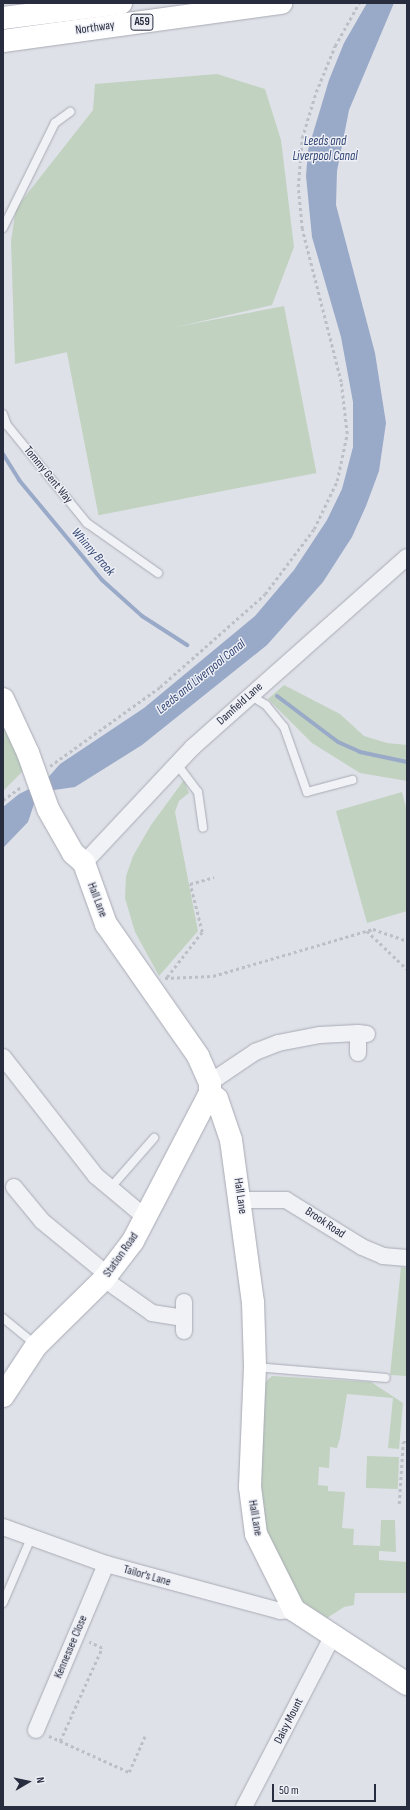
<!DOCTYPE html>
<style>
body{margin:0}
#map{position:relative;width:410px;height:1810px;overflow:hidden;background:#dfe1e8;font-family:"Sofia Sans Condensed",sans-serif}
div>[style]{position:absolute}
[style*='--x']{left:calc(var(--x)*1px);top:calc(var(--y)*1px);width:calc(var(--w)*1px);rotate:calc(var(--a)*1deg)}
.green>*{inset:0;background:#c1d2c0;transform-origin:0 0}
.water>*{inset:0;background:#99a9c8}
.stream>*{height:4px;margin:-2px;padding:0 2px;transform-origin:2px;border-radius:2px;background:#99a9c8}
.path>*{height:2.5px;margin-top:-1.25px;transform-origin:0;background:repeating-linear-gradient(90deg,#bdbfc6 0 3px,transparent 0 6px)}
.roads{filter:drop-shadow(0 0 1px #a8abb5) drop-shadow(0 0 1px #a8abb5)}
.lane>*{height:8px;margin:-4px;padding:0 4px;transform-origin:4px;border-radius:4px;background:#f1f2f6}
.street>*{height:16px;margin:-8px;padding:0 8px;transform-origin:8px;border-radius:8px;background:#f1f2f6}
.secondary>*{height:22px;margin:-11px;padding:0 11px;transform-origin:11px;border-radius:11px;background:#fff}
.highway>*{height:22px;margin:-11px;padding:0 11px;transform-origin:11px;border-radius:11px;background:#fff}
span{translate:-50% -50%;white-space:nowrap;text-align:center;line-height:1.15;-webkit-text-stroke:3px #eef0f6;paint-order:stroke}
.shield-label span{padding:1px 3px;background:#eef0f6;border:1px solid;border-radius:3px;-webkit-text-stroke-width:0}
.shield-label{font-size:11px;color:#282c3f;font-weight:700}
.street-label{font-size:12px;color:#282c3f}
.water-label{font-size:13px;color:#324573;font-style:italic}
.frame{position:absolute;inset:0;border:4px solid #282c3f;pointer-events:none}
.north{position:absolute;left:8px;top:1762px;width:40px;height:40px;-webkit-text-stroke:3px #eef0f6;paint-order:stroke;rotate:81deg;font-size:11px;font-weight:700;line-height:16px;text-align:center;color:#282c3f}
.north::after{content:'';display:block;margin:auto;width:14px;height:18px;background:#282c3f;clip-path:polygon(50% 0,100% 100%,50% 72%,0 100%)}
.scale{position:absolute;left:272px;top:1784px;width:104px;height:18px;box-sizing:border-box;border:2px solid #282c3f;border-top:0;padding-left:5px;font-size:12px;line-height:14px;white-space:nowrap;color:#282c3f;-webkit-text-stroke:3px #eef0f6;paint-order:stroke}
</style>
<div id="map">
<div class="green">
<div style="clip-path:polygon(217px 74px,265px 89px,281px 140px,294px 247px,272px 305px,15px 364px,11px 241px,16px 208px,93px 110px,95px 84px)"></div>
<div style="left:284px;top:306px;width:170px;height:222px;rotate:79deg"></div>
<div style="clip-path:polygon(284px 685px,340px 714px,364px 736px,387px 743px,407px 745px,407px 781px,360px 773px,312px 743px,268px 699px)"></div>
<div style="clip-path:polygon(3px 716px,26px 768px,3px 791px)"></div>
<div style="clip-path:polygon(184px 780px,189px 793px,179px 801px,175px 812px,198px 931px,159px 976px,135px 932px,125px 898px,126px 876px,133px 856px,151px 825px)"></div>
<div style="clip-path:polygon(402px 792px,407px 811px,407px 911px,367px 923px,336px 811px)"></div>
<div style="clip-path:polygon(401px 1267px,407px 1268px,407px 1376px,390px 1375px)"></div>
<div style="clip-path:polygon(272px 1376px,371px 1382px,403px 1403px,399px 1449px,388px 1448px,393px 1398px,347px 1394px,340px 1438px,337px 1448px,330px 1447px,329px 1468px,319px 1467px,318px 1485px,328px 1486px,328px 1491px,345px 1492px,342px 1528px,354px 1529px,353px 1545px,380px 1546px,381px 1520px,395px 1520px,396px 1552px,379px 1551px,379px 1560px,407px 1562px,407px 1593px,355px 1593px,354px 1605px,344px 1607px,327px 1618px,304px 1603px,286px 1582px,267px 1539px,260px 1487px,263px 1384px)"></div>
<div style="left:367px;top:1456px;width:32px;height:32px;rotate:2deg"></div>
</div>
<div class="water">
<div style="clip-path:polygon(367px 3px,394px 3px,349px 110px,337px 171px,336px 205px,375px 353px,386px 423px,379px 471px,366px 506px,352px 537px,323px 582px,267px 645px,142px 745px,75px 787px,54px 790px,34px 804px,28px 822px,3px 848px,3px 807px,19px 794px,45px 781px,60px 764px,144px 708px,255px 616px,294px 570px,327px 520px,342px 489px,353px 447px,353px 402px,341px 337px,312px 237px,306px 176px,308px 150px,329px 80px,344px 43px)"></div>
</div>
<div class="stream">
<div style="--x:3;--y:454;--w:31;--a:58"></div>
<div style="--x:19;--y:480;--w:130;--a:50.3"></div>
<div style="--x:102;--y:580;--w:54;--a:42"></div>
<div style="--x:142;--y:616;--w:54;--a:32.8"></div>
<div style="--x:277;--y:696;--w:76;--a:37"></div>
<div style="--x:338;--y:742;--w:24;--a:24"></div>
<div style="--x:360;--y:752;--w:48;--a:12"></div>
</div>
<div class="path">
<div style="--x:50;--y:766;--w:135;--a:-35.7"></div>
<div style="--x:160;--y:687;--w:140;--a:-41.5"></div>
<div style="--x:265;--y:594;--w:81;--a:-53"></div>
<div style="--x:314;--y:529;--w:53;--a:-64.4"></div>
<div style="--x:337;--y:481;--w:48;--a:-78"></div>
<div style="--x:347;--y:434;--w:52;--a:-96.6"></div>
<div style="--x:341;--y:382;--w:158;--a:-104.3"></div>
<div style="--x:302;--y:229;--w:42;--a:-95.4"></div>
<div style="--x:298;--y:187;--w:49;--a:-85.3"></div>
<div style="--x:302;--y:138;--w:48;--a:-73.1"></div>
<div style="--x:316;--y:92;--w:50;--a:-67.6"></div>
<div style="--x:335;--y:46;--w:49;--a:-60.8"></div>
<div style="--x:3;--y:800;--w:24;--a:-36"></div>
<div style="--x:367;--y:931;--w:55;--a:43.5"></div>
<div style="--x:167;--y:977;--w:57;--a:-52.1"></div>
<div style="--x:202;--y:932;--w:49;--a:-104"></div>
<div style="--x:190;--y:884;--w:25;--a:-16"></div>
<div style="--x:165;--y:978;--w:48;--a:-2.4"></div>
<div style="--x:213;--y:976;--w:167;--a:-16.4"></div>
<div style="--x:373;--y:929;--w:36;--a:19"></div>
<div style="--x:399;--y:1504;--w:62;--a:-86.3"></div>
<div style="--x:403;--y:1442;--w:4;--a:0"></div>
<div style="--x:49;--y:1736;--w:88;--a:24.2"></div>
<div style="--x:129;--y:1772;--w:39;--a:-66"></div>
<div style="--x:60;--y:1741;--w:102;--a:-65.7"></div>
<div style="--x:102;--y:1648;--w:14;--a:-155"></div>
</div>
<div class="roads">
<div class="lane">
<div style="--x:3;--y:228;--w:117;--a:-63.7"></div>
<div style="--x:55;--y:123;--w:19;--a:-36"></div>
<div style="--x:3;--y:414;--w:12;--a:70"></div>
<div style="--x:7;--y:425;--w:127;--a:50.8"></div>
<div style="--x:87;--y:523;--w:87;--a:35.2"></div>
<div style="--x:250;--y:695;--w:19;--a:32"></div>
<div style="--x:266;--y:705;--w:28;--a:51"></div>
<div style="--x:284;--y:727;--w:69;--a:70.5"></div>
<div style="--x:307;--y:792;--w:47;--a:-14.9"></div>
<div style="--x:176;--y:763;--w:36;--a:53"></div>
<div style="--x:198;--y:792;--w:36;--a:82"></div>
<div style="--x:112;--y:1186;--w:64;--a:-48.8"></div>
<div style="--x:3;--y:1318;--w:43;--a:39.3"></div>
<div style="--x:256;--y:1367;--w:130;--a:4.8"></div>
<div style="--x:3;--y:1603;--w:71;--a:-66.7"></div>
</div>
<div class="street">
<div style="--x:84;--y:863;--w:159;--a:-46.8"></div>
<div style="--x:193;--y:747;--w:286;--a:-41.6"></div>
<div style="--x:358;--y:1053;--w:20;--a:-90"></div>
<div style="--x:358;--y:1033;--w:9;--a:6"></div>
<div style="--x:3;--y:1057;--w:151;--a:52"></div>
<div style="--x:96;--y:1176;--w:64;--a:39.9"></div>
<div style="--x:209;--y:1077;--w:9;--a:0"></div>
<div style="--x:218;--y:1077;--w:45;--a:-34"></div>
<div style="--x:255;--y:1052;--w:25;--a:-21"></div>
<div style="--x:278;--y:1043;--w:43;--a:-10.8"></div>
<div style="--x:320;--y:1035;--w:38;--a:-3"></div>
<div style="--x:14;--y:1187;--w:44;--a:50.5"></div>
<div style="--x:42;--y:1221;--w:85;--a:39.3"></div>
<div style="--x:241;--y:1200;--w:45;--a:0"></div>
<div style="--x:286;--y:1200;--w:89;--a:31.7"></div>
<div style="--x:362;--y:1247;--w:23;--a:23"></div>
<div style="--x:383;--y:1256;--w:24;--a:5"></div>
<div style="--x:104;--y:1279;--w:59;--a:35.3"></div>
<div style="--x:152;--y:1313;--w:32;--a:9"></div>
<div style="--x:184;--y:1302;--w:29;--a:90"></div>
<div style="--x:3;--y:1527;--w:109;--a:19.8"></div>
<div style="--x:106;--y:1564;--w:180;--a:15.1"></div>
<div style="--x:280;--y:1611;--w:14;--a:-4"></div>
<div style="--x:36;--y:1730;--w:180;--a:-67.1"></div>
<div style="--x:244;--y:1807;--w:194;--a:-62.6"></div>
</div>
<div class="secondary">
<div style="--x:3;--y:699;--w:60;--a:65.2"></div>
<div style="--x:28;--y:753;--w:59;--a:70.3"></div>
<div style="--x:48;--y:809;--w:51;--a:60.4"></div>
<div style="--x:73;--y:853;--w:15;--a:42"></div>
<div style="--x:84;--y:863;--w:65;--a:70.2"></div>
<div style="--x:106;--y:924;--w:161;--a:55.1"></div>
<div style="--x:198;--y:1056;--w:30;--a:66"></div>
<div style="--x:210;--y:1083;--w:10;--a:90"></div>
<div style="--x:210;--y:1093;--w:167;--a:117.5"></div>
<div style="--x:133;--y:1241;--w:48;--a:127.3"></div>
<div style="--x:104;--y:1279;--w:95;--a:135.4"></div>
<div style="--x:36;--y:1346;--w:60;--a:123.4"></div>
<div style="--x:210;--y:1093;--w:9;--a:41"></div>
<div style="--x:217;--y:1099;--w:43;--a:71.1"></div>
<div style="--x:231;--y:1140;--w:163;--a:82.3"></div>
<div style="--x:253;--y:1302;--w:65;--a:88.2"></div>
<div style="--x:255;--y:1367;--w:120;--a:92.4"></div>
<div style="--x:250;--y:1487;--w:47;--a:82.7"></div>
<div style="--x:256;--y:1534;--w:85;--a:63.4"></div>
<div style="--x:294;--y:1610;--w:135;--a:33.2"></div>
</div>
<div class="highway">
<div style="--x:3;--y:18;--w:119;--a:-7.2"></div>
<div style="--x:3;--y:41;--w:281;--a:-7.8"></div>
</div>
</div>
<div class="shield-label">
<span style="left:142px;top:22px">A59</span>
</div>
<div class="street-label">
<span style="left:95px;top:28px;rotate:-8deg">Northway</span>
<span style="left:48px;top:475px;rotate:51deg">Tommy Gent Way</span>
<span style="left:240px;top:704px;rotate:-42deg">Damfield Lane</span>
<span style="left:97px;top:900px;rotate:69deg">Hall Lane</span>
<span style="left:240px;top:1196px;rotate:82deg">Hall Lane</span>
<span style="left:325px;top:1223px;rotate:34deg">Brook Road</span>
<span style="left:121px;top:1255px;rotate:-55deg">Station Road</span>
<span style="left:255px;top:1518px;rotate:80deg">Hall Lane</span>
<span style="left:147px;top:1576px;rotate:16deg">Tailor's Lane</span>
<span style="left:71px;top:1647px;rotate:-67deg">Kennessee Close</span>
<span style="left:289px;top:1721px;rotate:-63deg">Daisy Mount</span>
</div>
<div class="water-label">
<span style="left:325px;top:149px">Leeds and<br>Liverpool Canal</span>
<span style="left:93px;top:552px;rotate:49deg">Whinny Brook</span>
<span style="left:201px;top:677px;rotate:-39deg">Leeds and Liverpool Canal</span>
</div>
<div class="frame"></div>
<div class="north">N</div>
<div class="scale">50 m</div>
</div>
